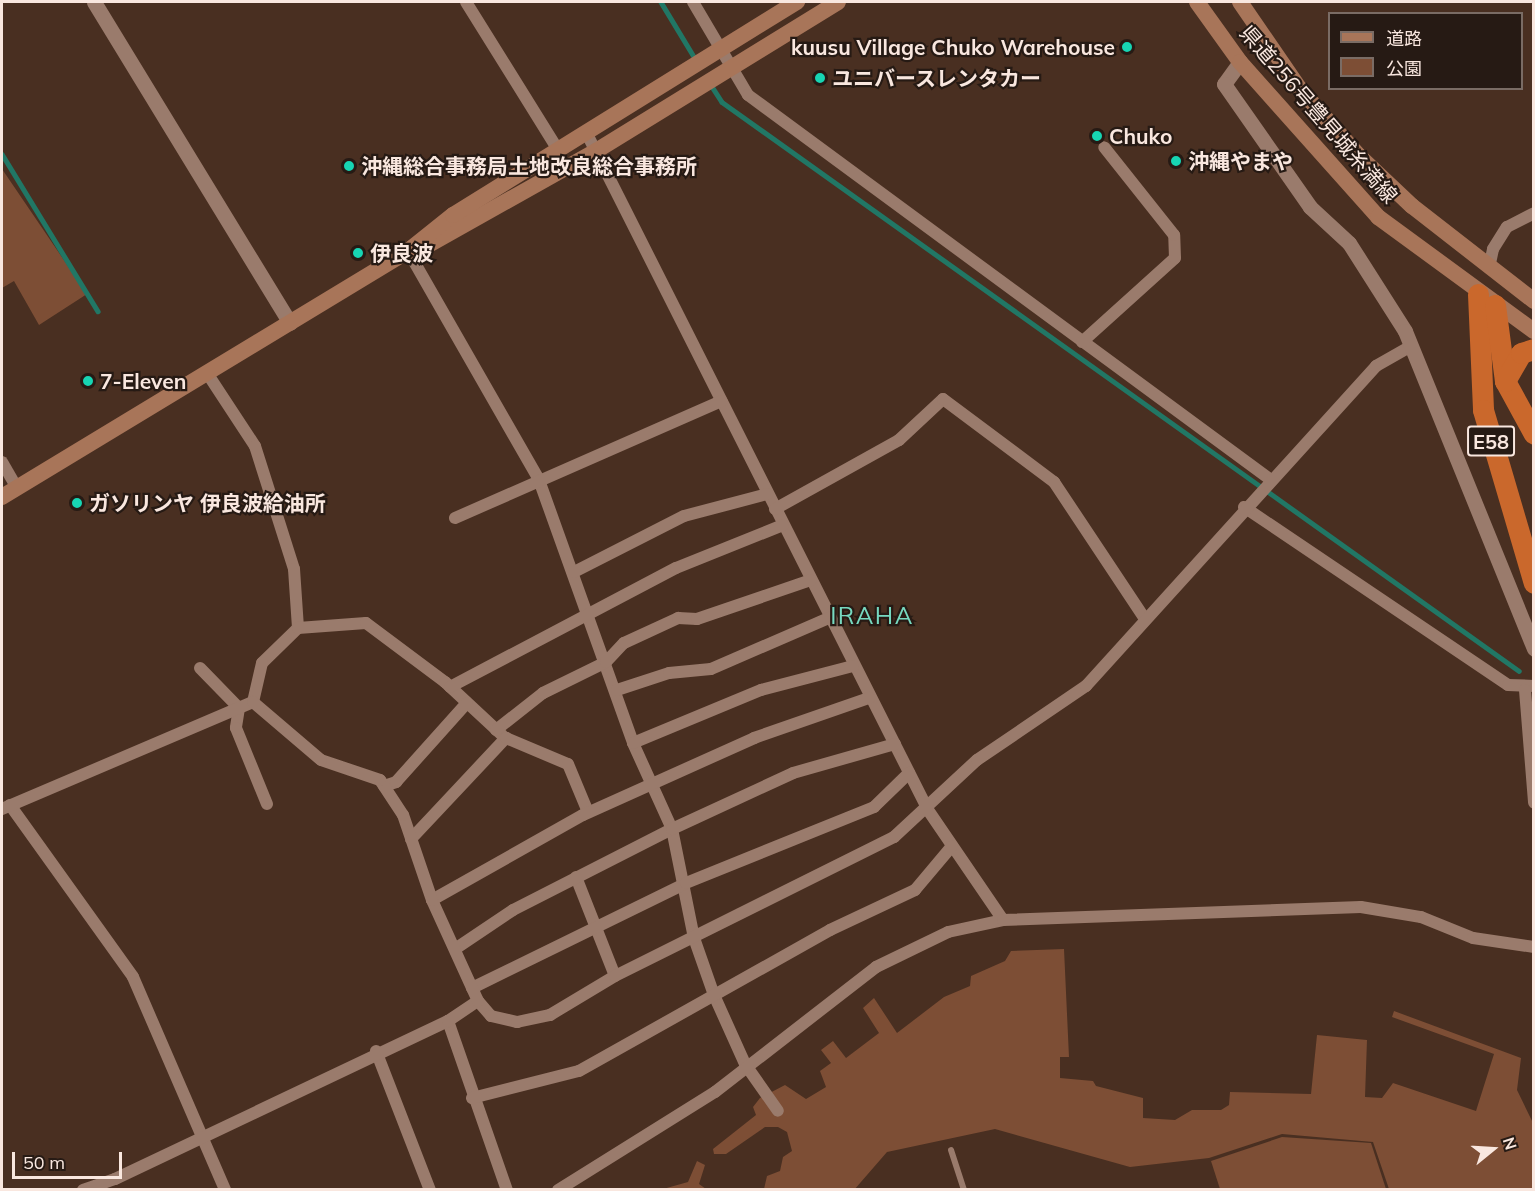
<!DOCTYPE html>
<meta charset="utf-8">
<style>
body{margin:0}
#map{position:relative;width:1535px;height:1191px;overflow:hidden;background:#492f21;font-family:Mulish,"Noto Sans JP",sans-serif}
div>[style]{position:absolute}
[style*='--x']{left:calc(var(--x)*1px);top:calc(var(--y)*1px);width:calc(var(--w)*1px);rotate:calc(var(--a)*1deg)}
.green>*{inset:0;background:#7d4e35}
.stream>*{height:4.5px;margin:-2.25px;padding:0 2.25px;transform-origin:2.25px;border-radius:2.25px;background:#217765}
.service>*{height:6px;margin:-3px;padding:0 3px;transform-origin:3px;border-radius:3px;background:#9a7b6c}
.minor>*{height:12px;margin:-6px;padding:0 6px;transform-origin:6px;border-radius:6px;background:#9a7b6c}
.tertiary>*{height:15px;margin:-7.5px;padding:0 7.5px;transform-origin:7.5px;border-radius:7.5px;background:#9a7b6c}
.secondary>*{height:16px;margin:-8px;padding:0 8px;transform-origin:8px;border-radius:8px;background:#a87559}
.motorway>*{height:21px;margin:-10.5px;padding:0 10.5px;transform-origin:10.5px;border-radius:10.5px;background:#ca682c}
.dots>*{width:16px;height:16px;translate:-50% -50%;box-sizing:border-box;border:3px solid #261a14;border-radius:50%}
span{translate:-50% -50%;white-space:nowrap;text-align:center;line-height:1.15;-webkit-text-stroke:4.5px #261a14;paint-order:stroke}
.shield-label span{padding:2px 4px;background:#261a14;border:2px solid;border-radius:4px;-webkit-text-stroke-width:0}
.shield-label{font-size:20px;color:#f9e7df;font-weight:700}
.poi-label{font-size:21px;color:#f9e7df;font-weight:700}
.right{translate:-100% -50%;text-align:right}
.left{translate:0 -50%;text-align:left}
.street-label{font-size:21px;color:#f9e7df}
.quarter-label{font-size:24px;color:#77d9c0;letter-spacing:1.5px}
.frame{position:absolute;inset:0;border:3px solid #f9e7df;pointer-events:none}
.legend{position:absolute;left:1328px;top:12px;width:195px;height:78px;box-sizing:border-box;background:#261a14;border:2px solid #7a6c65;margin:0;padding:8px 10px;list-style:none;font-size:18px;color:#f9e7df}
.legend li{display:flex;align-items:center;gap:12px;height:30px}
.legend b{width:30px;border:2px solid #7a6c65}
.north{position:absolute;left:1463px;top:1119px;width:60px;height:60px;-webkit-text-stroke:4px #261a14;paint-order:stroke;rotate:72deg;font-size:16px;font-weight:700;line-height:24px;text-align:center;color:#f9e7df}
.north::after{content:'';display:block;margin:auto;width:21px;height:27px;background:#f9e7df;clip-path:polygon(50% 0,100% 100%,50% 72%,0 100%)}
.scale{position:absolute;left:12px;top:1152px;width:110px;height:27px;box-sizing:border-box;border:3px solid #f9e7df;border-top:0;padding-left:8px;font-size:18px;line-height:21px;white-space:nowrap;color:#f9e7df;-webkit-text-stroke:4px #261a14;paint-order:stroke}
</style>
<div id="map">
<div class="green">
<div style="clip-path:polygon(2px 169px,87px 294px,39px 325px,14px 281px,2px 288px)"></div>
<div style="clip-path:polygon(1064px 949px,1069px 1057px,1060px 1057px,1060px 1078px,1093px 1081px,1096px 1086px,1143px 1098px,1143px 1118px,1175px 1120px,1192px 1110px,1221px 1110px,1229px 1105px,1230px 1092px,1311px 1094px,1317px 1035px,1367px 1040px,1365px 1097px,1382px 1098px,1393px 1083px,1476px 1111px,1494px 1054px,1392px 1017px,1394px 1011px,1521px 1058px,1517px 1090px,1533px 1123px,1533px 1189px,1389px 1189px,1373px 1142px,1282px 1134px,1209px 1158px,1130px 1167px,995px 1129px,887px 1152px,854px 1190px,764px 1189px,767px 1176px,780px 1171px,783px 1157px,792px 1151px,787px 1132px,778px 1127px,765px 1127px,726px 1154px,714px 1154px,713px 1149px,756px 1115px,753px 1107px,760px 1098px,785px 1085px,806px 1099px,826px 1087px,820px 1071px,831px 1063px,821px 1050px,833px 1041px,846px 1058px,879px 1033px,863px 1008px,874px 998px,897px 1033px,944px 997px,970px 986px,971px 976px,1005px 961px,1011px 951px)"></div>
<div style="clip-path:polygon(1282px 1137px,1371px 1143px,1386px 1189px,1220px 1189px,1211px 1161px)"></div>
<div style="clip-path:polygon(697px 1161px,705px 1165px,699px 1184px,706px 1189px,663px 1189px,688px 1182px)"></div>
</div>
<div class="stream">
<div style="--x:661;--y:2;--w:68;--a:58.9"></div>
<div style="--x:711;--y:85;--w:20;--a:57"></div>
<div style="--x:722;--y:102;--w:979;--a:35.52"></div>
<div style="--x:2;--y:154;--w:184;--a:58.6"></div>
</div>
<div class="service">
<div style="--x:951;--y:1150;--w:42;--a:72"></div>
</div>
<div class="minor">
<div style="--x:466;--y:2;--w:174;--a:58.1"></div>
<div style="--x:693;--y:2;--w:108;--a:59.4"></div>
<div style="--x:748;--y:95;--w:649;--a:36.36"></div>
<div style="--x:586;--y:132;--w:759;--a:63.23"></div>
<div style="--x:928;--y:810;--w:133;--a:55.7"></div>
<div style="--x:408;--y:251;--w:264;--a:60.2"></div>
<div style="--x:539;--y:480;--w:279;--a:70.3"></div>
<div style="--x:633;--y:743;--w:94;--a:65.6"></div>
<div style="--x:672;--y:829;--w:111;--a:78.6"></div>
<div style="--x:694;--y:938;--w:60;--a:70.7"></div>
<div style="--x:714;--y:995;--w:76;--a:65.8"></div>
<div style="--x:745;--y:1064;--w:57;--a:54.9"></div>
<div style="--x:1489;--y:268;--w:19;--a:-78"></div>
<div style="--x:1493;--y:249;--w:26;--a:-58"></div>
<div style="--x:1507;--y:227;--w:30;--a:-27"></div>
<div style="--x:1082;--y:342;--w:125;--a:-42.1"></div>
<div style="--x:1175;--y:258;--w:23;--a:-92"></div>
<div style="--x:1174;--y:235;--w:112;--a:-128.5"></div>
<div style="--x:207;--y:373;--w:87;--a:56.7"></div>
<div style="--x:255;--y:446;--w:129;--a:72.4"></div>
<div style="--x:294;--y:569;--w:59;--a:86.1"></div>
<div style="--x:298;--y:628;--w:50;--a:135.8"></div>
<div style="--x:262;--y:663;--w:40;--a:103"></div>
<div style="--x:2;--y:462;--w:30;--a:60"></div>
<div style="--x:1244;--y:507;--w:318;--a:34"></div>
<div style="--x:1508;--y:685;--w:26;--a:2"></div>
<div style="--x:775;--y:509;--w:142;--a:-29.1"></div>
<div style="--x:899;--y:440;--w:60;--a:-43"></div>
<div style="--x:943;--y:399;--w:139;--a:36.8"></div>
<div style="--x:1054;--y:482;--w:164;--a:56.4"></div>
<div style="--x:455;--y:518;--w:291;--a:-23.7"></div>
<div style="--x:574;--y:572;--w:123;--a:-27"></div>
<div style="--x:684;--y:516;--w:86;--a:-14.8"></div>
<div style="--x:298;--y:628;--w:68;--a:-4.2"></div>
<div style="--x:366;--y:623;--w:99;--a:36.8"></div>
<div style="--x:445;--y:682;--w:78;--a:42.9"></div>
<div style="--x:200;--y:668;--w:56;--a:45.7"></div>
<div style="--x:239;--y:708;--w:20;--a:99"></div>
<div style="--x:236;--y:728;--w:82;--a:67.8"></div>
<div style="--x:450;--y:687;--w:255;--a:-27.8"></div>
<div style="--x:676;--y:568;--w:115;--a:-21.9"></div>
<div style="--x:617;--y:690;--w:55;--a:-18.1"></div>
<div style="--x:669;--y:673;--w:42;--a:-5.4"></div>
<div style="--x:711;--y:669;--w:129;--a:-23.4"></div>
<div style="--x:1525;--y:690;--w:113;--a:85.4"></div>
<div style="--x:496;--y:730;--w:60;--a:-38.2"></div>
<div style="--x:543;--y:693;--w:70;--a:-26.2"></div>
<div style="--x:606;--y:662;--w:26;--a:-47"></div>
<div style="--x:624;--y:643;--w:60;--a:-24.8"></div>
<div style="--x:678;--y:618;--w:19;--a:3"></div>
<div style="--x:697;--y:619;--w:120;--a:-18.9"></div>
<div style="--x:633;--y:743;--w:139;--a:-22.5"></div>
<div style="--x:761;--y:690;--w:95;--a:-14.6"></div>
<div style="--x:384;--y:786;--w:13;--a:-18"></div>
<div style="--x:396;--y:782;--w:106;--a:-48.1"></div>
<div style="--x:10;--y:805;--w:211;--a:54.4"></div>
<div style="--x:133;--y:977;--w:232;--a:66.6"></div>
<div style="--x:2;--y:809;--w:273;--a:-23.1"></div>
<div style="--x:411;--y:839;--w:139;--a:-46.8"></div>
<div style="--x:506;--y:738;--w:67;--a:22.8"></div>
<div style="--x:568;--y:764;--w:52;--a:67.4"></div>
<div style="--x:576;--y:877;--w:106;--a:68.5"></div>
<div style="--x:432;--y:900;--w:173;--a:-29.4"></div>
<div style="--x:583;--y:815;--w:188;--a:-24.2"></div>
<div style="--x:754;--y:738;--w:122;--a:-19.2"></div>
<div style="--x:455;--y:949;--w:70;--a:-33.9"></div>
<div style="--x:513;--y:910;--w:178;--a:-27"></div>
<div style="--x:672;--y:829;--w:133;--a:-24.8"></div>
<div style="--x:793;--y:773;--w:106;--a:-15.9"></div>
<div style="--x:472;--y:988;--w:238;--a:-26.1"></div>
<div style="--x:686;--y:883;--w:203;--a:-22"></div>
<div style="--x:874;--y:807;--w:49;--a:-44.2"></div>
<div style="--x:478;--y:1001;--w:20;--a:49"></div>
<div style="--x:491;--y:1016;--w:27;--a:13"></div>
<div style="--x:517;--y:1022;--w:34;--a:-12"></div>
<div style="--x:550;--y:1015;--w:76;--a:-31"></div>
<div style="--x:615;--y:976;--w:312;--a:-26.5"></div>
<div style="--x:894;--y:837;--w:113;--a:-42.9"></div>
<div style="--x:977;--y:760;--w:132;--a:-34.2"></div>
<div style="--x:1086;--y:686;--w:432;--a:-47.8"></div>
<div style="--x:1376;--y:366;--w:40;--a:-29.7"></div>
<div style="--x:448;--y:1021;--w:179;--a:70.8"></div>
<div style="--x:376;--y:1051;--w:149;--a:68.8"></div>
<div style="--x:472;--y:1098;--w:110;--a:-14.2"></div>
<div style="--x:579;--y:1071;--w:288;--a:-29.3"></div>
<div style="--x:830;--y:930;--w:94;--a:-25.2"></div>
<div style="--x:915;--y:890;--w:57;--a:-49.9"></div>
<div style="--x:83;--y:1190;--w:34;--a:-19"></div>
<div style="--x:115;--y:1179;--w:369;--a:-25.4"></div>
<div style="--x:448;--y:1021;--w:36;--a:-34"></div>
<div style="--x:478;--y:1001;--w:111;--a:-114.5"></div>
<div style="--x:432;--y:900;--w:90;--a:-108.8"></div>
<div style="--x:403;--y:815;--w:42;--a:-123.3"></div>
<div style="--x:380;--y:780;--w:62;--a:-161.3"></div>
<div style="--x:321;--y:760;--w:89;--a:-139.5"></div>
<div style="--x:558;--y:1190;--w:185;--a:-32"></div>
<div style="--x:715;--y:1092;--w:204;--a:-37.8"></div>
<div style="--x:876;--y:967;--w:80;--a:-25.9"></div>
<div style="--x:948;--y:932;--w:56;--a:-12.3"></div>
<div style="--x:1003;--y:920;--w:358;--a:-2.1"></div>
<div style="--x:1361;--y:907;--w:61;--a:9.5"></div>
<div style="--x:1421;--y:917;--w:56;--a:22"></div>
<div style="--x:1473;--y:938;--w:62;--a:8.4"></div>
</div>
<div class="tertiary">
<div style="--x:94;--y:2;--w:376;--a:58.6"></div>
<div style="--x:1240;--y:62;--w:27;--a:126"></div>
<div style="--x:1224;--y:84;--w:150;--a:55"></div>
<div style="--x:1310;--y:207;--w:53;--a:42.7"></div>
<div style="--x:1349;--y:243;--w:104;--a:57.5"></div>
<div style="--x:1405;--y:331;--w:343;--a:67.9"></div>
</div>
<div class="secondary">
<div style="--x:1197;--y:2;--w:74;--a:54.4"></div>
<div style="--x:1240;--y:62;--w:208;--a:48.3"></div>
<div style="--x:1378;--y:217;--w:193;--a:36.2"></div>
<div style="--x:1240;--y:2;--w:104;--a:55.5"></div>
<div style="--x:1299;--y:88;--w:89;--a:48.6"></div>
<div style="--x:1358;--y:155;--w:74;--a:43.4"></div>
<div style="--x:1412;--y:206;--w:155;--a:37.9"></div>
<div style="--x:423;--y:248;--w:198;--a:-29.3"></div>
<div style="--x:596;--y:151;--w:284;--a:-31.6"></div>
<div style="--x:2;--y:497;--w:475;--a:-31.2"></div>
<div style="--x:408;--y:251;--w:58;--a:-38.7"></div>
<div style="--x:453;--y:215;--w:405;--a:-31.8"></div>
</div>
<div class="motorway">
<div style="--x:1478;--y:294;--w:116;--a:87.5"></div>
<div style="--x:1483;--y:410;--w:180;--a:73.6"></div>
<div style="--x:1495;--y:305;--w:77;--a:82.5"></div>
<div style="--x:1505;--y:381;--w:60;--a:61.3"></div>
<div style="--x:1505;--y:381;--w:32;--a:-60"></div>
<div style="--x:1521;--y:353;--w:14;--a:-17"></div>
</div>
<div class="dots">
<div style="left:1127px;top:47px;background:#17d5b3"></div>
<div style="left:820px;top:78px;background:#17d5b3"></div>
<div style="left:1097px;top:136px;background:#17d5b3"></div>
<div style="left:1176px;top:161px;background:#17d5b3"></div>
<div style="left:349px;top:166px;background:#17d5b3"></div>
<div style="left:358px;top:253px;background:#17d5b3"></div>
<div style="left:88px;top:381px;background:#17d5b3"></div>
<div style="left:77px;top:503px;background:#17d5b3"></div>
</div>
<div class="shield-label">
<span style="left:1491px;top:441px">E58</span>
</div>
<div class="poi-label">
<span class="right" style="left:1115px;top:47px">kuusu Village Chuko Warehouse</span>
<span class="left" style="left:832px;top:78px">ユニバースレンタカー</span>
<span class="left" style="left:1109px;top:136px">Chuko</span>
<span class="left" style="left:1188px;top:161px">沖縄やまや</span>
<span class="left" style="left:361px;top:166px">沖縄総合事務局土地改良総合事務所</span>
<span class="left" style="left:370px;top:253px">伊良波</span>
<span class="left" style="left:100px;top:381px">7-Eleven</span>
<span class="left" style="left:89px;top:503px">ガソリンヤ 伊良波給油所</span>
</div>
<div class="street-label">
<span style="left:1319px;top:114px;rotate:49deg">県道256号豊見城糸満線</span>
</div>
<div class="quarter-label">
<span style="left:872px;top:616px">IRAHA</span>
</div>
<div class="frame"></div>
<ul class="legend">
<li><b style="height:8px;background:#a87559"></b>道路</li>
<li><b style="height:16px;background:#7d4e35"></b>公園</li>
</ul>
<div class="north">N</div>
<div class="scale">50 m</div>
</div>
